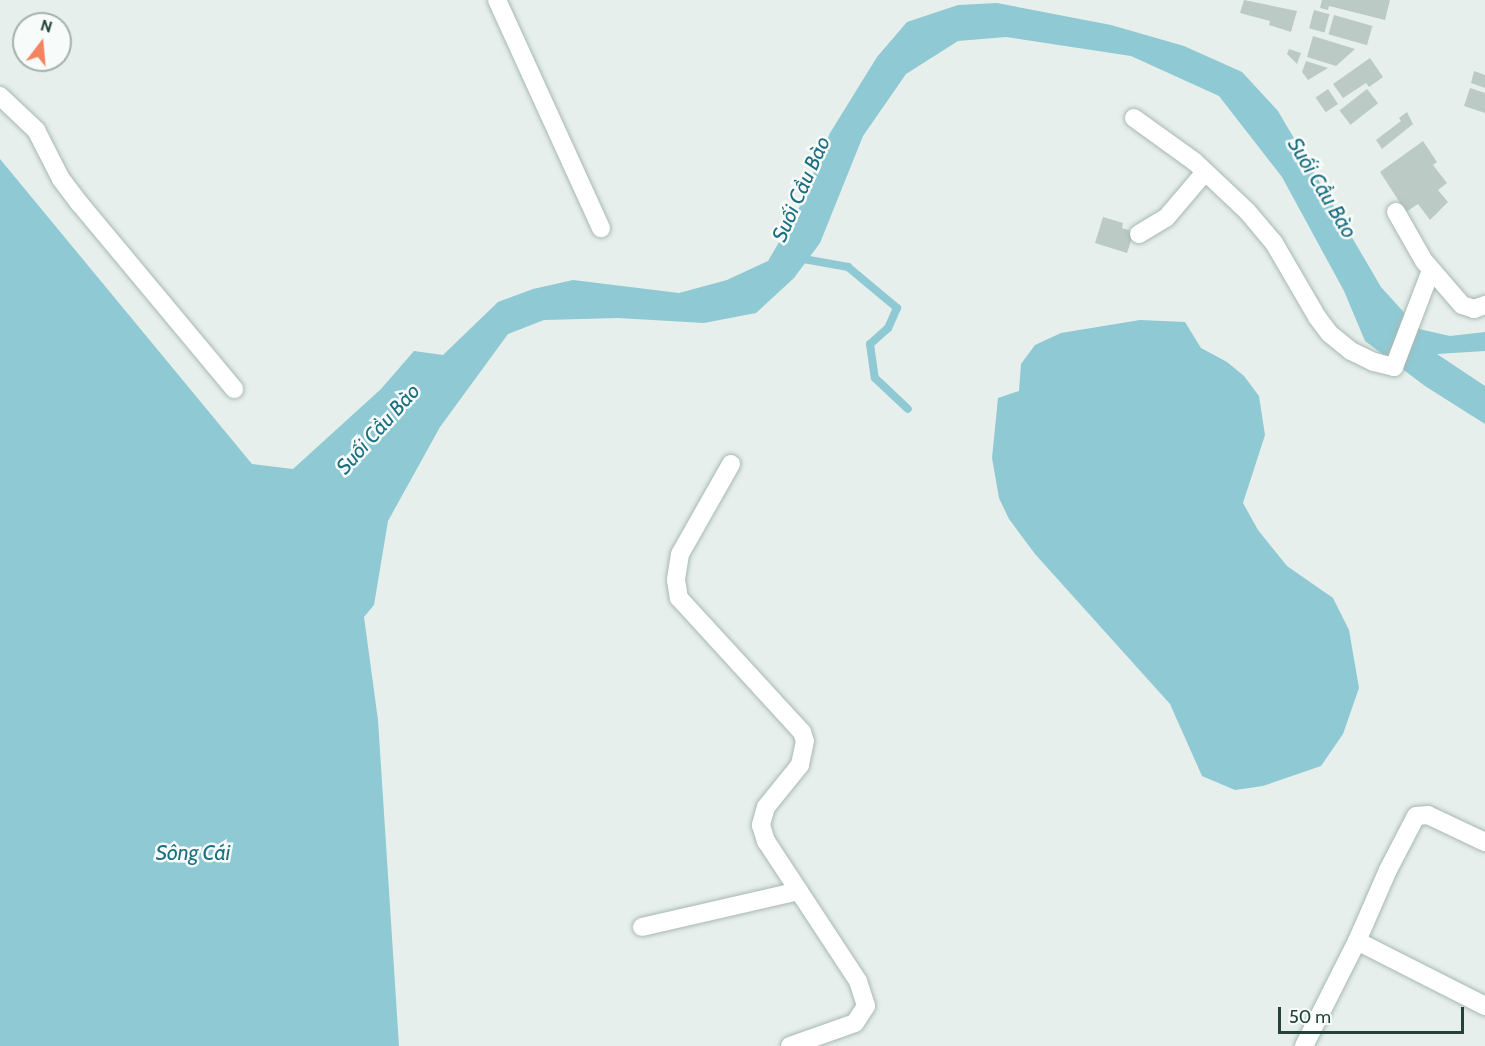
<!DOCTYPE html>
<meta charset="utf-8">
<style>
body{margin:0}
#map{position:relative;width:1485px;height:1046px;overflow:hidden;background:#e6efeb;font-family:Cabin,sans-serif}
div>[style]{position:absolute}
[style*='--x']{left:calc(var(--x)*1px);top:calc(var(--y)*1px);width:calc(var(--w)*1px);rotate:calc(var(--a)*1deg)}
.water>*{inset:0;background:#8ec9d4}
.stream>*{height:8px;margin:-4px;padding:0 4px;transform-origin:4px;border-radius:4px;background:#8ec9d4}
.building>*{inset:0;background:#bbcac4;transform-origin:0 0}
.roads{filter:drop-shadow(0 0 2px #a8b8b2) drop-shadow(0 0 2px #a8b8b2)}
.minor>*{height:18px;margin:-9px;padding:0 9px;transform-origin:9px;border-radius:9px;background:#fff}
span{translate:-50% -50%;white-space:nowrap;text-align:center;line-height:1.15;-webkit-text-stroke:5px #f7fbf9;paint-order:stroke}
.water-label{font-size:21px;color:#1c6f80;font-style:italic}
.north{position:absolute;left:12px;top:12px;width:60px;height:60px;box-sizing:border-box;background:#f7fbf9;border:2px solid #a3b1ad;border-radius:50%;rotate:16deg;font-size:16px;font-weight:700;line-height:24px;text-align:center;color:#24423a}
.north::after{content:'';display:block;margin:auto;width:21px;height:27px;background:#f4845f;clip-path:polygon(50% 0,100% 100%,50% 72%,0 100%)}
.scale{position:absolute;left:1278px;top:1007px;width:186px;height:27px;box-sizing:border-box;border:3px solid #24423a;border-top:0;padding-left:8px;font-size:18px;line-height:21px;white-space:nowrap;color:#24423a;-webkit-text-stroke:4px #f7fbf9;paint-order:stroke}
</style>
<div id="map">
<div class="water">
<div style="clip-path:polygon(997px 3px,1111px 25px,1184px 46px,1242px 72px,1278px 111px,1381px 287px,1419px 329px,1450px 336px,1485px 332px,1485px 351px,1437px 354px,1485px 386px,1485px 424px,1425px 386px,1365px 341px,1344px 291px,1282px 177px,1219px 96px,1131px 56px,1006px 37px,958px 41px,906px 74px,863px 136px,820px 243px,794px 278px,756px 313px,704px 323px,618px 318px,544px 320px,508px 334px,440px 427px,388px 521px,374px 605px,364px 617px,378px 720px,399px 1046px,0 1046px,0 159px,252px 464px,293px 469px,381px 389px,414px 351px,443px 355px,498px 302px,533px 289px,573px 280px,679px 293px,727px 280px,768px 261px,799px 208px,830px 133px,877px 57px,907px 22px,958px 5px)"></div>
<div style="clip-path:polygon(1140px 320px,1185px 322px,1201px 348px,1227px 362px,1244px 376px,1259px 396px,1265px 435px,1243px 503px,1258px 530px,1287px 566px,1333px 598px,1349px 630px,1359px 688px,1343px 734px,1321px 766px,1263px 786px,1235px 790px,1202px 776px,1170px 704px,1035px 554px,1009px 519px,999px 498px,992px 458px,998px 398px,1019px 391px,1021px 364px,1035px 345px,1061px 333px)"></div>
</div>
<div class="stream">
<div style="--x:798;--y:258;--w:51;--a:10.2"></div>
<div style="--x:848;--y:267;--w:64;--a:39.9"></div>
<div style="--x:897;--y:308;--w:22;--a:114"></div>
<div style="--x:888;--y:328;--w:24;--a:138"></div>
<div style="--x:870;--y:344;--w:34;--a:82"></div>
<div style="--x:875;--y:378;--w:45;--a:43.2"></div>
</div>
<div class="building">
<div style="clip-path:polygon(1244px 0,1297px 11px,1291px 32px,1269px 25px,1270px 21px,1240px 13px)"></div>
<div style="clip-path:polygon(1322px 0,1390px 0,1385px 20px,1329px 6px,1328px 10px,1320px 8px)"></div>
<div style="left:1314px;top:10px;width:16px;height:19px;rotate:15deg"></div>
<div style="left:1334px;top:15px;width:40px;height:20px;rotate:16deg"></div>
<div style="clip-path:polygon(1313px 36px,1355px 49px,1336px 66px,1307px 57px)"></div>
<div style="clip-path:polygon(1289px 49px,1301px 53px,1297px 64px,1287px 54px)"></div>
<div style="clip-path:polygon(1370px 58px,1383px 77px,1369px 87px,1366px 83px,1343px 98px,1333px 84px)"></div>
<div style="clip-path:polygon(1306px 61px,1328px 68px,1308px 80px,1302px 72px)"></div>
<div style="clip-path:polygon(1474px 71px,1485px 75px,1485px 88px,1471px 83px)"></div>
<div style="clip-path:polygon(1470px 88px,1485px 93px,1485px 113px,1464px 106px)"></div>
<div style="left:1328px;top:89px;width:18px;height:15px;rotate:56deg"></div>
<div style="left:1367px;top:89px;width:18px;height:35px;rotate:52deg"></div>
<div style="clip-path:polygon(1407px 112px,1413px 124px,1382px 149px,1376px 140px,1401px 121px,1399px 118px)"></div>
<div style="clip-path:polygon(1423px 141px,1437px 162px,1433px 165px,1447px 183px,1438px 190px,1448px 202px,1430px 220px,1418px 204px,1406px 212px,1380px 172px)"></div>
<div style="clip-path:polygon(1103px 217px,1123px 223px,1122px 228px,1134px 232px,1127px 253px,1095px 243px)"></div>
</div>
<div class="roads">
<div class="minor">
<div style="--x:497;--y:0;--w:251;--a:65.5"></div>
<div style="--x:0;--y:96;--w:50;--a:43.4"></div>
<div style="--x:36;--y:130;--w:55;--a:63"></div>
<div style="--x:61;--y:179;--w:31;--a:53"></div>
<div style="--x:80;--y:204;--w:241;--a:50.2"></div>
<div style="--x:1134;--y:118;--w:75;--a:35.8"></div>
<div style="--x:1195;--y:162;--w:71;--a:43.3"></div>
<div style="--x:1247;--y:211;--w:42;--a:49.8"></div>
<div style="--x:1274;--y:243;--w:86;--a:59.8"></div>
<div style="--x:1317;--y:317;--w:21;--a:53"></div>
<div style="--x:1330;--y:334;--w:27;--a:39"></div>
<div style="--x:1351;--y:351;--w:25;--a:26"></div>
<div style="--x:1374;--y:362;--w:21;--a:14"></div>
<div style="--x:1394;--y:367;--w:104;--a:-69.1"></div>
<div style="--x:1396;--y:212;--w:56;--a:60.3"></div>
<div style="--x:1424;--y:261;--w:58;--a:49.2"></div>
<div style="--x:1462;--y:305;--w:13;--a:18"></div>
<div style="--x:1474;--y:309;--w:12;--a:-20"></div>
<div style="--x:1139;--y:234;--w:31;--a:-31"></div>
<div style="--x:1166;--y:218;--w:60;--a:-49.7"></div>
<div style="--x:731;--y:464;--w:103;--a:119.5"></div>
<div style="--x:680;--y:554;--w:26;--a:99"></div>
<div style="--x:676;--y:580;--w:18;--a:81"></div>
<div style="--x:679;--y:598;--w:182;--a:47.5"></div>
<div style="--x:802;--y:732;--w:9;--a:72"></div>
<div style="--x:805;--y:741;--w:25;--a:102"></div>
<div style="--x:800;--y:765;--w:54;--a:129"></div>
<div style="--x:766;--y:807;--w:19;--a:106"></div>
<div style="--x:761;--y:825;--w:17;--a:73"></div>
<div style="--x:766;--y:841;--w:168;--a:56.7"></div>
<div style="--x:858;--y:981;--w:26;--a:72"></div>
<div style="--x:866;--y:1006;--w:20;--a:123"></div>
<div style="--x:855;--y:1023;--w:69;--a:160.5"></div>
<div style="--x:1485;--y:842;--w:63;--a:-154.7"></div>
<div style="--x:1428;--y:815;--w:12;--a:175"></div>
<div style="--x:1416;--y:816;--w:61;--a:117.4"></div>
<div style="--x:1388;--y:870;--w:77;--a:113.6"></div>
<div style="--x:1357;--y:941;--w:144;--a:26.9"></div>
<div style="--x:642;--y:927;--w:161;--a:-12.9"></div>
<div style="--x:1304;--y:1046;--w:118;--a:-63.2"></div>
</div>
</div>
<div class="water-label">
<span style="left:1322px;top:188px;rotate:59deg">Suối Cầu Bào</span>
<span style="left:801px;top:189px;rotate:-66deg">Suối Cầu Bào</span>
<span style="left:378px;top:429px;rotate:-48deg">Suối Cầu Bào</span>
<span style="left:193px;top:853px">Sông Cái</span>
</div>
<div class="north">N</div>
<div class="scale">50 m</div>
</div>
